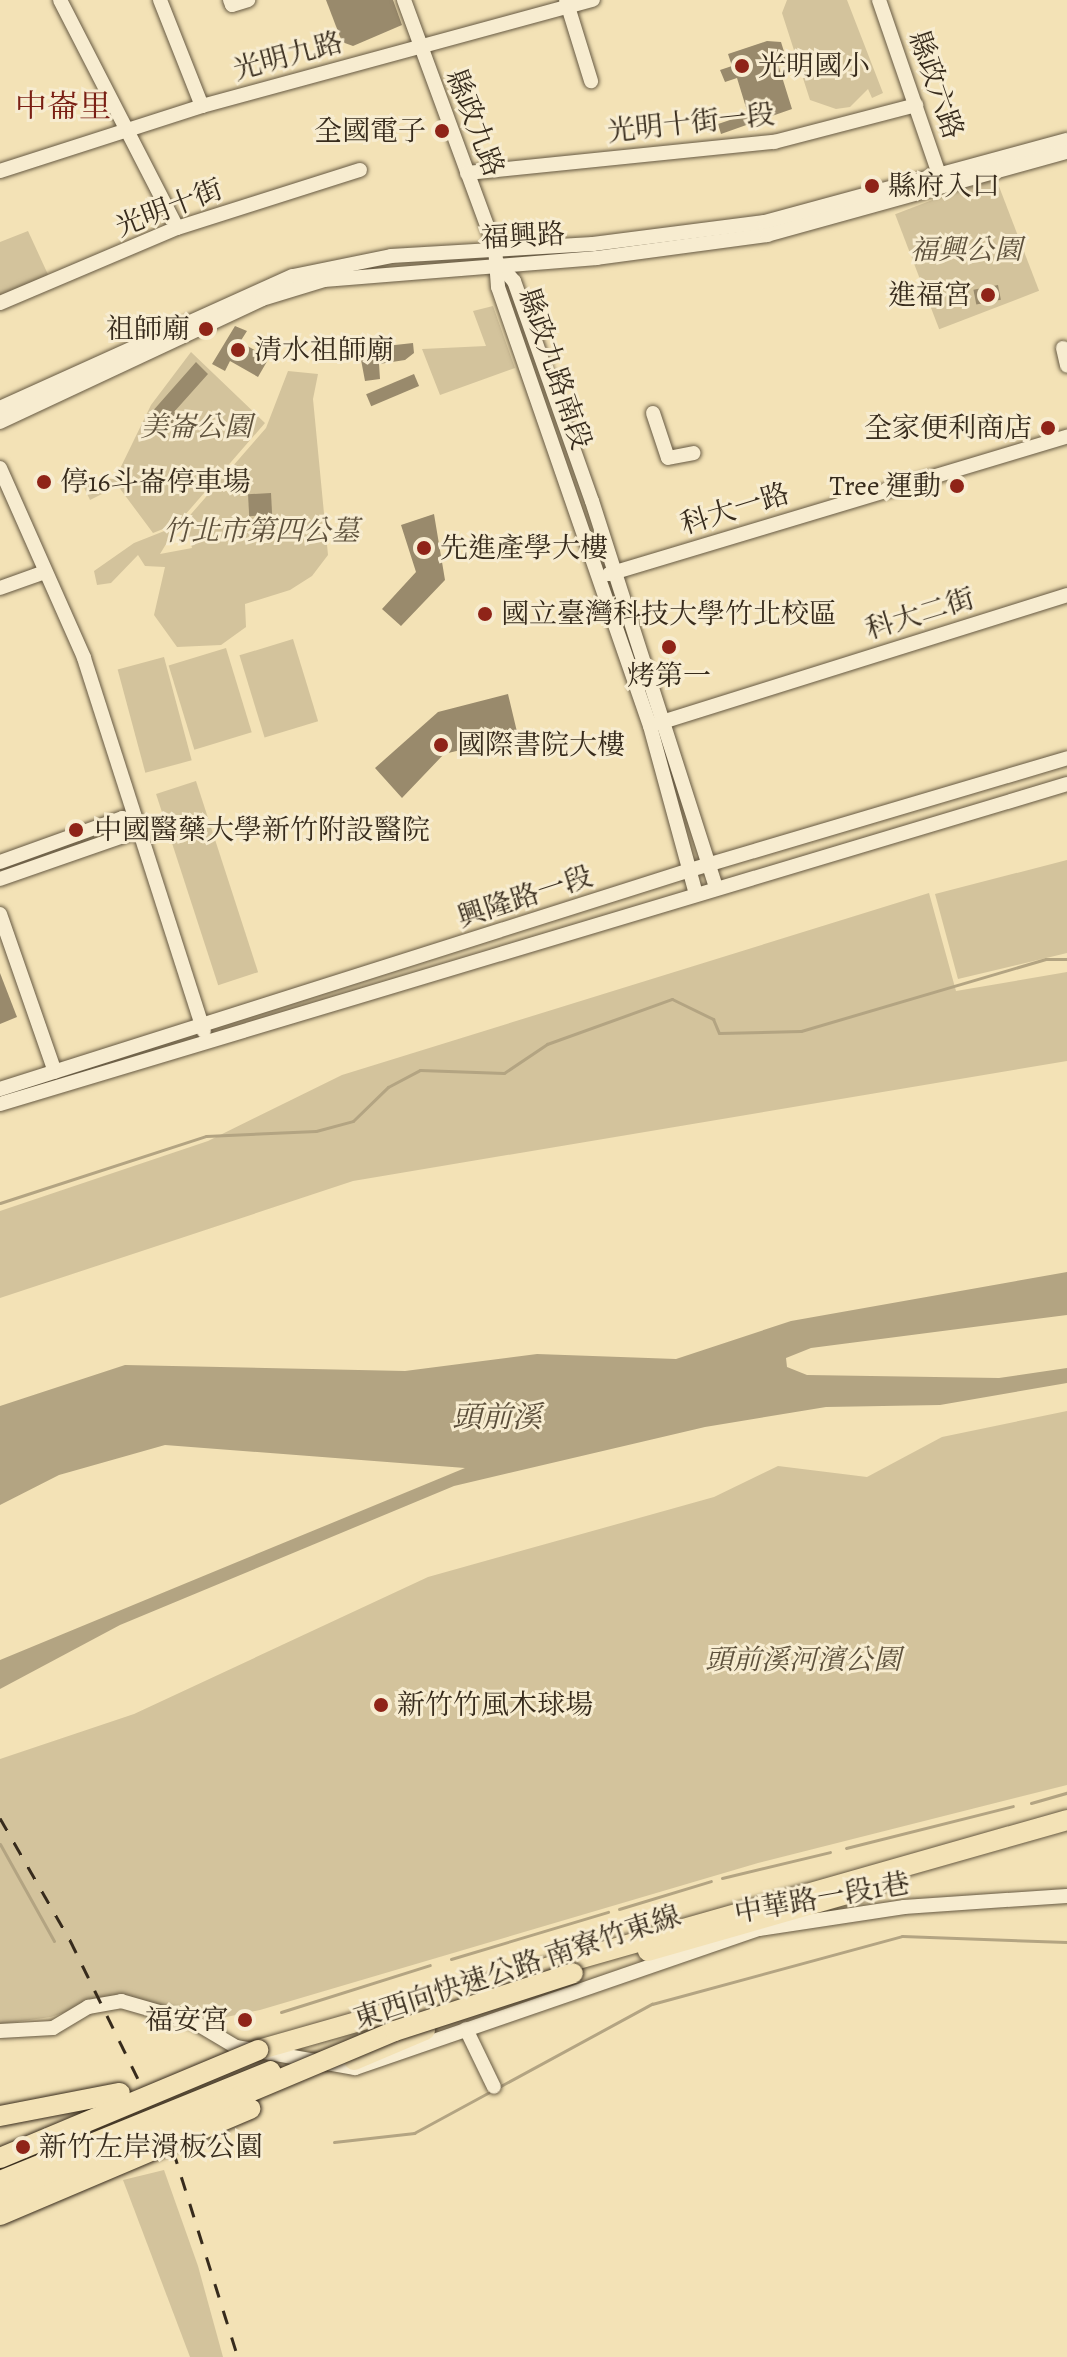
<!DOCTYPE html>
<meta charset="utf-8">
<style>
body{margin:0}
#map{position:relative;width:1067px;height:2357px;overflow:hidden;background:#f3e2b6;font-family:Alegreya,"Noto Serif TC",serif}
div>[style]{position:absolute}
[style*='--x']{left:calc(var(--x)*1px);top:calc(var(--y)*1px);width:calc(var(--w)*1px);rotate:calc(var(--a)*1deg)}
.green>*{inset:0;background:#d3c39c;transform-origin:0 0}
.water>*{inset:0;background:#b3a482}
.stream>*{height:3px;margin:-1.5px;padding:0 1.5px;transform-origin:1.5px;border-radius:1.5px;background:#b3a482}
.building>*{inset:0;background:#998a6c;transform-origin:0 0}
.roads{filter:drop-shadow(0 0 2px #665942) drop-shadow(0 0 2px #665942)}
.minor>*{height:14px;margin:-7px;padding:0 7px;transform-origin:7px;border-radius:7px;background:#f7ecd0}
.highway>*{height:20px;margin:-10px;padding:0 10px;transform-origin:10px;border-radius:10px;background:#f3e2b6}
.rail>*{height:3px;margin-top:-1.5px;transform-origin:0;background:repeating-linear-gradient(90deg,#372b1c 0 14px,transparent 0 28px)}
.bridges{filter:drop-shadow(0 0 2px #372b1c) drop-shadow(0 0 2px #372b1c)}
.highway-bridge>*{height:20px;margin:-10px;padding:0 10px;transform-origin:10px;border-radius:10px;background:#f3e2b6}
.dots>*{width:22px;height:22px;translate:-50% -50%;box-sizing:border-box;border:4px solid #f7ecd0;border-radius:50%}
span{translate:-50% -50%;white-space:nowrap;text-align:center;line-height:1.15;-webkit-text-stroke:6px #f7ecd0;paint-order:stroke}
.street-label{font-size:28px;color:#372b1c}
.poi-label{font-size:28px;color:#372b1c}
.left{translate:0 -50%;text-align:left}
.right{translate:-100% -50%;text-align:right}
.park-label{font-size:28px;color:#5e513c;font-style:italic}
.water-label{font-size:30px;color:#5c4f3b;font-style:italic}
.quarter-label{font-size:32px;color:#7a1f14}
</style>
<div id="map">
<div class="green">
<div style="clip-path:polygon(787px 0,847px 0,883px 93px,872px 98px,868px 89px,850px 107px,836px 109px,810px 100px,782px 13px)"></div>
<div style="left:995px;top:176px;width:123px;height:107px;rotate:69deg"></div>
<div style="clip-path:polygon(28px 231px,51px 281px,0 303px,0 242px)"></div>
<div style="clip-path:polygon(493px 306px,515px 368px,440px 395px,422px 349px,486px 346px,473px 311px)"></div>
<div style="clip-path:polygon(191px 352px,265px 423px,178px 523px,153px 533px,118px 486px,90px 500px,80px 479px,115px 479px,151px 405px)"></div>
<div style="clip-path:polygon(288px 371px,318px 374px,313px 399px,328px 555px,312px 576px,290px 590px,245px 604px,246px 627px,221px 645px,177px 647px,154px 615px,165px 567px,145px 566px,138px 555px,111px 583px,97px 585px,94px 571px,134px 543px,177px 526px,160px 554px,192px 548px,185px 521px,266px 428px)"></div>
<div style="left:293px;top:639px;width:86px;height:56px;rotate:73deg"></div>
<div style="left:226px;top:648px;width:88px;height:60px;rotate:73deg"></div>
<div style="left:164px;top:657px;width:107px;height:48px;rotate:75deg"></div>
<div style="left:196px;top:781px;width:201px;height:42px;rotate:72deg"></div>
<div style="clip-path:polygon(1067px 860px,1067px 953px,958px 979px,935px 894px)"></div>
<div style="clip-path:polygon(929px 893px,956px 991px,1067px 972px,1067px 1061px,353px 1181px,0 1298px,0 1211px,208px 1141px,342px 1075px)"></div>
<div style="clip-path:polygon(1067px 1411px,1067px 1785px,758px 1863px,260px 2010px,212px 2020px,118px 1994px,51px 2017px,0 2024px,0 1759px,134px 1714px,428px 1577px,714px 1497px,778px 1466px,867px 1477px,942px 1437px)"></div>
<div style="clip-path:polygon(164px 2170px,198px 2266px,223px 2357px,190px 2357px,123px 2180px)"></div>
</div>
<div class="water">
<div style="clip-path:polygon(1067px 1272px,1067px 1315px,811px 1348px,786px 1358px,787px 1367px,807px 1375px,999px 1378px,1067px 1368px,1067px 1383px,940px 1405px,826px 1407px,705px 1427px,454px 1486px,120px 1625px,0 1689px,0 1660px,465px 1468px,165px 1445px,59px 1475px,0 1505px,0 1406px,125px 1365px,405px 1371px,537px 1354px,676px 1359px,791px 1321px)"></div>
</div>
<div class="stream">
<div style="--x:0;--y:1203;--w:217;--a:-18"></div>
<div style="--x:206;--y:1136;--w:110;--a:-2.6"></div>
<div style="--x:316;--y:1131;--w:38;--a:-15"></div>
<div style="--x:353;--y:1121;--w:49;--a:-44.2"></div>
<div style="--x:388;--y:1087;--w:36;--a:-28"></div>
<div style="--x:420;--y:1070;--w:84;--a:2"></div>
<div style="--x:504;--y:1073;--w:52;--a:-34"></div>
<div style="--x:547;--y:1044;--w:133;--a:-19.8"></div>
<div style="--x:672;--y:999;--w:46;--a:26"></div>
<div style="--x:713;--y:1019;--w:15;--a:67"></div>
<div style="--x:719;--y:1033;--w:82;--a:-1.4"></div>
<div style="--x:801;--y:1031;--w:255;--a:-16.4"></div>
<div style="--x:1046;--y:959;--w:21;--a:0"></div>
<div style="--x:1031;--y:1803;--w:37;--a:-16"></div>
<div style="--x:0;--y:1844;--w:111;--a:60.9"></div>
<div style="--x:846;--y:1848;--w:172;--a:-14.1"></div>
<div style="--x:722;--y:1878;--w:111;--a:-13.5"></div>
<div style="--x:619;--y:1909;--w:96;--a:-16.9"></div>
<div style="--x:451;--y:1959;--w:164;--a:-16.7"></div>
<div style="--x:281;--y:2012;--w:156;--a:-17.5"></div>
<div style="--x:334;--y:2142;--w:81;--a:-6.4"></div>
<div style="--x:414;--y:2133;--w:271;--a:-28.5"></div>
<div style="--x:652;--y:2004;--w:259;--a:-15.2"></div>
<div style="--x:902;--y:1936;--w:165;--a:2.1"></div>
</div>
<div class="building">
<div style="clip-path:polygon(326px 0,393px 0,402px 25px,353px 46px,342px 42px)"></div>
<div style="clip-path:polygon(767px 41px,781px 42px,787px 61px,778px 64px,792px 109px,721px 134px,718px 124px,748px 114px,737px 78px,725px 82px,720px 70px,732px 66px,728px 54px)"></div>
<div style="left:998px;top:285px;width:15px;height:25px;rotate:79deg"></div>
<div style="clip-path:polygon(235px 326px,247px 331px,240px 342px,269px 358px,258px 377px,230px 361px,225px 371px,212px 364px)"></div>
<div style="clip-path:polygon(413px 343px,414px 353px,405px 360px,379px 364px,380px 379px,365px 381px,359px 349px)"></div>
<div style="clip-path:polygon(196px 362px,208px 374px,174px 412px,179px 416px,168px 428px,151px 413px)"></div>
<div style="left:414px;top:374px;width:13px;height:52px;rotate:67deg"></div>
<div style="left:271px;top:493px;width:22px;height:23px;rotate:87deg"></div>
<div style="clip-path:polygon(434px 514px,445px 580px,401px 626px,382px 609px,416px 572px,401px 525px)"></div>
<div style="clip-path:polygon(508px 694px,518px 736px,444px 754px,402px 798px,375px 768px,438px 712px)"></div>
<div style="clip-path:polygon(0 973px,17px 1017px,0 1024px)"></div>
</div>
<div class="roads">
<div class="minor">
<div style="--x:60;--y:0;--w:256;--a:62.8"></div>
<div style="--x:160;--y:0;--w:114;--a:68.4"></div>
<div style="--x:230;--y:0;--w:5;--a:68"></div>
<div style="--x:232;--y:5;--w:17;--a:-17"></div>
<div style="--x:404;--y:0;--w:263;--a:69.8"></div>
<div style="--x:495;--y:247;--w:40;--a:85.7"></div>
<div style="--x:498;--y:287;--w:465;--a:70.9"></div>
<div style="--x:650;--y:726;--w:174;--a:74.7"></div>
<div style="--x:566;--y:0;--w:85;--a:72.8"></div>
<div style="--x:879;--y:0;--w:194;--a:71"></div>
<div style="--x:0;--y:171;--w:212;--a:-17.8"></div>
<div style="--x:202;--y:106;--w:405;--a:-15.2"></div>
<div style="--x:467;--y:173;--w:309;--a:-5.8"></div>
<div style="--x:774;--y:142;--w:147;--a:-14.6"></div>
<div style="--x:499;--y:264;--w:23;--a:49"></div>
<div style="--x:514;--y:281;--w:233;--a:70.5"></div>
<div style="--x:592;--y:501;--w:406;--a:72.2"></div>
<div style="--x:0;--y:303;--w:192;--a:-23"></div>
<div style="--x:177;--y:228;--w:192;--a:-17.6"></div>
<div style="--x:1063;--y:348;--w:18;--a:77"></div>
<div style="--x:0;--y:408;--w:321;--a:-24.3"></div>
<div style="--x:293;--y:276;--w:100;--a:-11.5"></div>
<div style="--x:391;--y:256;--w:202;--a:-3.4"></div>
<div style="--x:593;--y:244;--w:173;--a:-7.3"></div>
<div style="--x:765;--y:222;--w:313;--a:-15.2"></div>
<div style="--x:653;--y:413;--w:47;--a:71.6"></div>
<div style="--x:668;--y:458;--w:26;--a:-11"></div>
<div style="--x:0;--y:422;--w:289;--a:-25.1"></div>
<div style="--x:262;--y:299;--w:65;--a:-17"></div>
<div style="--x:324;--y:280;--w:274;--a:-4.6"></div>
<div style="--x:597;--y:258;--w:172;--a:-7.7"></div>
<div style="--x:767;--y:235;--w:311;--a:-15.5"></div>
<div style="--x:0;--y:468;--w:208;--a:66.1"></div>
<div style="--x:84;--y:658;--w:392;--a:72.2"></div>
<div style="--x:609;--y:574;--w:478;--a:-16.7"></div>
<div style="--x:0;--y:588;--w:48;--a:-19.6"></div>
<div style="--x:659;--y:723;--w:428;--a:-17.4"></div>
<div style="--x:0;--y:862;--w:130;--a:-19.8"></div>
<div style="--x:122;--y:818;--w:18;--a:16"></div>
<div style="--x:0;--y:879;--w:137;--a:-19.2"></div>
<div style="--x:129;--y:834;--w:15;--a:-48"></div>
<div style="--x:0;--y:914;--w:167;--a:70.8"></div>
<div style="--x:0;--y:1089;--w:724;--a:-17.61"></div>
<div style="--x:690;--y:870;--w:393;--a:-16.5"></div>
<div style="--x:0;--y:1104;--w:1114;--a:-16.69"></div>
<div style="--x:466;--y:2029;--w:64;--a:64.2"></div>
<div style="--x:0;--y:2031;--w:53;--a:-3.2"></div>
<div style="--x:53;--y:2028;--w:41;--a:-31"></div>
<div style="--x:88;--y:2007;--w:34;--a:-10"></div>
<div style="--x:121;--y:2001;--w:76;--a:16"></div>
<div style="--x:194;--y:2022;--w:49;--a:30.8"></div>
<div style="--x:236;--y:2047;--w:121;--a:10"></div>
<div style="--x:355;--y:2068;--w:427;--a:-19"></div>
<div style="--x:759;--y:1929;--w:147;--a:-8.6"></div>
<div style="--x:904;--y:1907;--w:163;--a:-3.9"></div>
</div>
<div class="highway">
<div style="--x:648;--y:1951;--w:239;--a:-16"></div>
<div style="--x:258;--y:2050;--w:841;--a:-15.87"></div>
<div style="--x:354;--y:2060;--w:77;--a:-22.9"></div>
</div>
</div>
<div class="rail">
<div style="--x:0;--y:1818;--w:141;--a:60.2"></div>
<div style="--x:70;--y:1940;--w:234;--a:63.9"></div>
<div style="--x:173;--y:2150;--w:217;--a:72.6"></div>
</div>
<div class="bridges">
<div class="highway-bridge">
<div style="--x:0;--y:2116;--w:122;--a:-10.9"></div>
<div style="--x:0;--y:2158;--w:280;--a:-22.7"></div>
<div style="--x:0;--y:2181;--w:292;--a:-22.1"></div>
<div style="--x:0;--y:2197;--w:428;--a:-22.8"></div>
<div style="--x:395;--y:2031;--w:187;--a:-18"></div>
<div style="--x:0;--y:2215;--w:272;--a:-23"></div>
</div>
</div>
<div class="dots">
<div style="left:742px;top:66px;background:#8f2418"></div>
<div style="left:442px;top:131px;background:#8f2418"></div>
<div style="left:872px;top:186px;background:#8f2418"></div>
<div style="left:988px;top:295px;background:#8f2418"></div>
<div style="left:206px;top:329px;background:#8f2418"></div>
<div style="left:238px;top:350px;background:#8f2418"></div>
<div style="left:1048px;top:428px;background:#8f2418"></div>
<div style="left:44px;top:482px;background:#8f2418"></div>
<div style="left:957px;top:486px;background:#8f2418"></div>
<div style="left:424px;top:548px;background:#8f2418"></div>
<div style="left:485px;top:614px;background:#8f2418"></div>
<div style="left:669px;top:647px;background:#8f2418"></div>
<div style="left:441px;top:745px;background:#8f2418"></div>
<div style="left:76px;top:830px;background:#8f2418"></div>
<div style="left:381px;top:1705px;background:#8f2418"></div>
<div style="left:245px;top:2020px;background:#8f2418"></div>
<div style="left:23px;top:2147px;background:#8f2418"></div>
</div>
<div class="street-label">
<span style="left:288px;top:56px;rotate:-15deg">光明九路</span>
<span style="left:936px;top:85px;rotate:71deg">縣政六路</span>
<span style="left:475px;top:123px;rotate:69deg">縣政九路</span>
<span style="left:691px;top:123px;rotate:-6deg">光明十街一段</span>
<span style="left:169px;top:208px;rotate:-21deg">光明十街</span>
<span style="left:523px;top:236px;rotate:-3deg">福興路</span>
<span style="left:555px;top:369px;rotate:71deg">縣政九路南段</span>
<span style="left:735px;top:509px;rotate:-17deg">科大一路</span>
<span style="left:920px;top:614px;rotate:-17deg">科大二街</span>
<span style="left:525px;top:897px;rotate:-18deg">興隆路一段</span>
<span style="left:822px;top:1898px;rotate:-10deg">中華路一段1巷</span>
<span style="left:517px;top:1967px;rotate:-18deg">東西向快速公路 南寮竹東線</span>
</div>
<div class="poi-label">
<span class="left" style="left:758px;top:66px">光明國小</span>
<span class="right" style="left:426px;top:131px">全國電子</span>
<span class="left" style="left:888px;top:186px">縣府入口</span>
<span class="right" style="left:972px;top:295px">進福宮</span>
<span class="right" style="left:190px;top:329px">祖師廟</span>
<span class="left" style="left:254px;top:350px">清水祖師廟</span>
<span class="right" style="left:1032px;top:428px">全家便利商店</span>
<span class="left" style="left:60px;top:482px">停16斗崙停車場</span>
<span class="right" style="left:941px;top:486px">Tree 運動</span>
<span class="left" style="left:440px;top:548px">先進產學大樓</span>
<span class="left" style="left:501px;top:614px">國立臺灣科技大學竹北校區</span>
<span style="left:669px;top:676px">烤第一</span>
<span class="left" style="left:457px;top:745px">國際書院大樓</span>
<span class="left" style="left:94px;top:830px">中國醫藥大學新竹附設醫院</span>
<span class="left" style="left:397px;top:1705px">新竹竹風木球場</span>
<span class="right" style="left:229px;top:2020px">福安宮</span>
<span class="left" style="left:39px;top:2147px">新竹左岸滑板公園</span>
</div>
<div class="park-label">
<span style="left:966px;top:250px">福興公園</span>
<span style="left:196px;top:427px">美崙公園</span>
<span style="left:261px;top:531px">竹北市第四公墓</span>
<span style="left:803px;top:1660px">頭前溪河濱公園</span>
</div>
<div class="water-label">
<span style="left:497px;top:1417px">頭前溪</span>
</div>
<div class="quarter-label">
<span style="left:63px;top:106px">中崙里</span>
</div>
</div>
